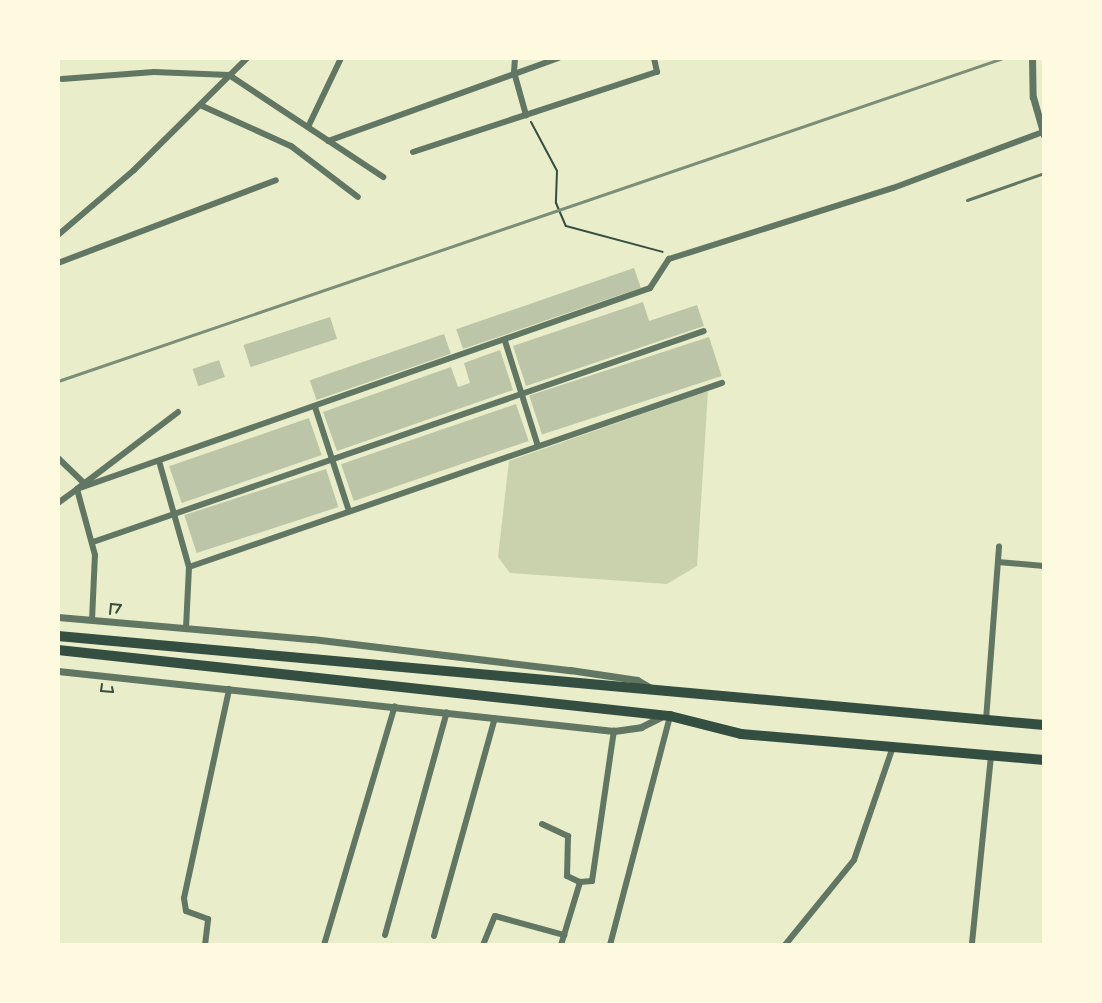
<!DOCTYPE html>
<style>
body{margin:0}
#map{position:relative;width:1102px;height:1003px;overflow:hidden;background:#e9edc9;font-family:Barlow,sans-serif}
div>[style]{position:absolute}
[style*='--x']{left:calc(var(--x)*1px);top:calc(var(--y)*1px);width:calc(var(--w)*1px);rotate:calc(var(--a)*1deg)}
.green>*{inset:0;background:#cad2ad}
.building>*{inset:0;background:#bcc5a7;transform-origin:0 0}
.path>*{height:2px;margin:-1px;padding:0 1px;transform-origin:1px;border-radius:1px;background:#344e41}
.service>*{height:3px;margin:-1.5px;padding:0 1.5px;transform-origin:1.5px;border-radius:1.5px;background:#617663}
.minor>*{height:6px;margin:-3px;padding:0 3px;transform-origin:3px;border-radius:3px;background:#617663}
.tertiary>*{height:7px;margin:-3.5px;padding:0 3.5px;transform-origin:3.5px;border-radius:3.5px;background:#617663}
.trunk>*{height:10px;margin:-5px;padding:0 5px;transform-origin:5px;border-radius:5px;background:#344e41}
.rail>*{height:3px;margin:-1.5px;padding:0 1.5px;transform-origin:1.5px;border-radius:1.5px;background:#7c8e77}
span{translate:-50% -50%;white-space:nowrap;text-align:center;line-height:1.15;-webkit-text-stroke:8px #fefae0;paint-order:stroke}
.frame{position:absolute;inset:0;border:60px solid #fefae0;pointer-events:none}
</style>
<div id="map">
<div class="green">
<div style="clip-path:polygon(708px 391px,697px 566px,667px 584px,510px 573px,498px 557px,509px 461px)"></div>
</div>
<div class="building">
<div style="left:634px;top:268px;width:21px;height:188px;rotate:71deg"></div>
<div style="clip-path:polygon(643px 302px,649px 321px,697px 305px,704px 326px,526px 386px,513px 346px)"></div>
<div style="left:330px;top:317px;width:23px;height:91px;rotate:72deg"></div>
<div style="left:444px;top:334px;width:21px;height:142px;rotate:71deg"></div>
<div style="left:709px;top:337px;width:41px;height:189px;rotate:72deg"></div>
<div style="clip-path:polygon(500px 350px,513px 390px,337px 451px,323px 412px,451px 367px,458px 387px,470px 383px,464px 363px)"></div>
<div style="left:219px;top:360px;width:18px;height:28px;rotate:71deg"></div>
<div style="left:516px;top:404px;width:39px;height:185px;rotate:71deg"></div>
<div style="left:309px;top:418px;width:39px;height:148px;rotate:71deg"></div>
<div style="left:326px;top:469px;width:40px;height:149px;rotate:72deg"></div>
</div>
<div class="path">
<div style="--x:531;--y:122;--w:55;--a:62"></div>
<div style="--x:557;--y:171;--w:32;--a:92"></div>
<div style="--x:556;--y:203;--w:25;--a:67"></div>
<div style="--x:566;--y:226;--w:100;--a:15"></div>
<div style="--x:110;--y:614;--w:10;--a:-84"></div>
<div style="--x:111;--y:604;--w:10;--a:6"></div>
<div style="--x:121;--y:605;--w:9;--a:122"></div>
<div style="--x:102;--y:684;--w:7;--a:98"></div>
<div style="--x:101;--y:691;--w:12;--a:5"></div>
<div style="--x:113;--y:692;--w:5;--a:-101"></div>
</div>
<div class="service">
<div style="--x:967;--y:200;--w:82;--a:-19.3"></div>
</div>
<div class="minor">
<div style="--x:515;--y:58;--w:14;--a:94"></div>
<div style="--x:514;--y:72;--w:45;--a:74.4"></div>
<div style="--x:62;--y:79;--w:92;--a:-4.4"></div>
<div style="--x:154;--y:72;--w:75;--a:2.3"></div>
<div style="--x:229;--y:75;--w:185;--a:33.5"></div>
<div style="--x:200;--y:105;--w:100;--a:24.3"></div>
<div style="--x:291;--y:146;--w:84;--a:37.3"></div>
<div style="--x:308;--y:127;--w:76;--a:-64.4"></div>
<div style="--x:328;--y:141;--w:245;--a:-19.8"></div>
<div style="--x:413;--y:152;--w:257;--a:-18.2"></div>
<div style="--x:657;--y:72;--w:14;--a:-102"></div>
<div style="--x:58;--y:235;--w:100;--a:-40.5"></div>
<div style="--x:134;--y:170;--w:159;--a:-44.7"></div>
<div style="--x:58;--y:263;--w:233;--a:-20.8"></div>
<div style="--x:505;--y:341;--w:110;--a:72.6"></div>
<div style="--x:315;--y:407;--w:109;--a:71.9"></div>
<div style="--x:58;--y:458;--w:36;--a:44"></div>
<div style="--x:159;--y:461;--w:110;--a:74.2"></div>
<div style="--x:189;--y:567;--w:61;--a:92.8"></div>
<div style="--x:58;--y:503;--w:24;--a:-36"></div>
<div style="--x:77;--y:489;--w:607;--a:-19.33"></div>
<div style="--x:650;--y:288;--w:35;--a:-57"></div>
<div style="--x:669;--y:259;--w:235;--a:-17.6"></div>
<div style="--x:893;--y:188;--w:160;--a:-20.5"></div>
<div style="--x:93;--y:542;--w:646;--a:-19.05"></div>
<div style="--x:998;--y:562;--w:46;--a:5"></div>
<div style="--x:189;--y:567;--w:564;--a:-19.05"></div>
<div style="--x:92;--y:620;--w:65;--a:-87.4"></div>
<div style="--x:95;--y:555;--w:68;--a:-105.3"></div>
<div style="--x:77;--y:489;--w:127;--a:-37.3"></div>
<div style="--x:986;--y:720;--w:174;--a:-85.7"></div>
<div style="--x:542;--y:824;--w:29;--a:25"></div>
<div style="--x:568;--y:836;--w:40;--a:91.4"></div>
<div style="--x:567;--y:876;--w:14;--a:25"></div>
<div style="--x:385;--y:935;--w:231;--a:-74.5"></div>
<div style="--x:434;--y:936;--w:226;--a:-74.4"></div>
<div style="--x:972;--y:943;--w:188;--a:-84.2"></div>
<div style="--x:205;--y:945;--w:26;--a:-83"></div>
<div style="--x:208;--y:919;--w:23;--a:-160"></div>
<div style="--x:186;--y:911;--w:13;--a:-99"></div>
<div style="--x:184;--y:898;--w:214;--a:-77.8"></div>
<div style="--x:324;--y:945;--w:249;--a:-73.5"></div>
<div style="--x:483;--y:945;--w:31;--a:-68"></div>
<div style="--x:495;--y:916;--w:72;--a:15.4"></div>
<div style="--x:561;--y:945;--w:66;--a:-73.2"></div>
<div style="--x:580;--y:882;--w:12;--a:-5"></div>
<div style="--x:592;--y:881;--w:152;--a:-81.7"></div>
<div style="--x:610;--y:945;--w:237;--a:-75.3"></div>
<div style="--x:785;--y:945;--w:109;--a:-50.9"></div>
<div style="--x:854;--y:860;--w:120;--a:-71"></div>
</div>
<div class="tertiary">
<div style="--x:1032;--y:58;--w:39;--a:89"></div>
<div style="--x:1033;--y:97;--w:40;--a:74"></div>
<div style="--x:58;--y:617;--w:255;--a:5"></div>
<div style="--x:312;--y:639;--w:260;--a:6.9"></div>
<div style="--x:570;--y:670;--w:68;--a:8.5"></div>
<div style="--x:637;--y:680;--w:16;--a:30"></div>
<div style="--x:58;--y:671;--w:559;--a:6.16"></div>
<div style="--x:614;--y:731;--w:27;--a:-8"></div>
<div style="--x:641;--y:727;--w:22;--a:-27"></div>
</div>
<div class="trunk">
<div style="--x:58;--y:636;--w:990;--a:5.16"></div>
<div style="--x:58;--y:650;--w:616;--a:6.16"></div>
<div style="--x:670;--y:716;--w:73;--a:14.2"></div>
<div style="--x:741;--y:734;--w:304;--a:4.9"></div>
</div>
<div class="rail">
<div style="--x:58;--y:381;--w:999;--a:-18.87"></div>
</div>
<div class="frame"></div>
</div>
